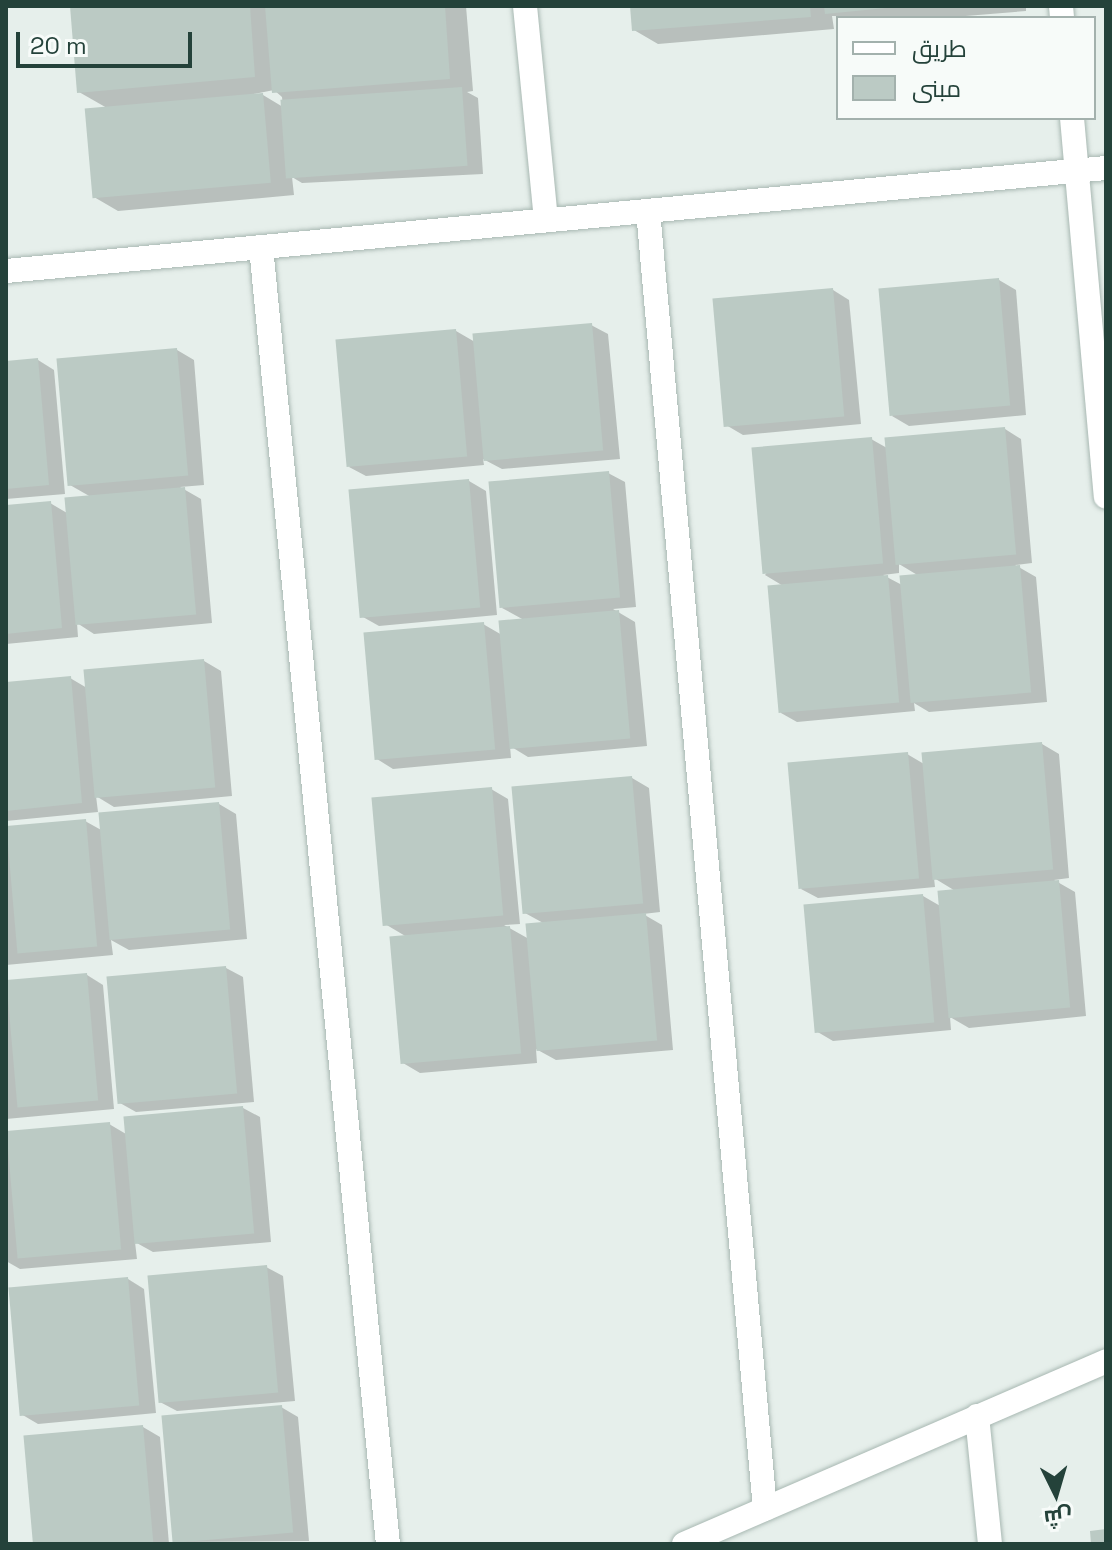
<!DOCTYPE html>
<meta charset="utf-8">
<style>
body{margin:0}
#map{position:relative;width:1112px;height:1550px;overflow:hidden;background:#e6efeb;font-family:"Space Grotesk",Cairo,sans-serif}
div>[style]{position:absolute}
[style*='--x']{left:calc(var(--x)*1px);top:calc(var(--y)*1px);width:calc(var(--w)*1px);rotate:calc(var(--a)*1deg)}
.shadow>*{inset:0;background:#0003}
.building>*{inset:0;background:#bbcac4;transform-origin:0 0}
.roads{filter:drop-shadow(0 0 2px #a8b8b2) drop-shadow(0 0 2px #a8b8b2)}
.minor>*{height:24px;margin:-12px;padding:0 12px;transform-origin:12px;border-radius:12px;background:#fff}
span{translate:-50% -50%;white-space:nowrap;text-align:center;line-height:1.15;-webkit-text-stroke:7px #f7fbf9;paint-order:stroke}
.frame{position:absolute;inset:0;border:8px solid #24423a;pointer-events:none}
.legend{position:absolute;left:836px;top:16px;width:260px;height:104px;box-sizing:border-box;background:#f7fbf9;border:2px solid #a3b1ad;margin:0;padding:10px 14px;list-style:none;font-size:24px;color:#24423a}
.legend li{display:flex;align-items:center;gap:16px;height:40px}
.legend b{width:40px;border:2px solid #a3b1ad}
.north{position:absolute;left:1016px;top:1454px;width:80px;height:80px;-webkit-text-stroke:6px #f7fbf9;paint-order:stroke;rotate:175deg;font-size:22px;font-weight:700;line-height:32px;text-align:center;color:#24423a}
.north::after{content:'';display:block;margin:auto;width:28px;height:36px;background:#24423a;clip-path:polygon(50% 0,100% 100%,50% 72%,0 100%)}
.scale{position:absolute;left:16px;top:32px;width:176px;height:36px;box-sizing:border-box;border:4px solid #24423a;border-top:0;padding-left:10px;font-size:24px;line-height:28px;white-space:nowrap;color:#24423a;-webkit-text-stroke:6px #f7fbf9;paint-order:stroke}
</style>
<div id="map">
<div class="shadow">
<div style="clip-path:polygon(evenodd,72px 6px,466px 6px,473px 91px,467px 92px,478px 98px,483px 174px,302px 183px,292px 177px,294px 195px,118px 211px,94px 197px,107px 108px,79px 92px,72px 6px,274px 90px,282px 97px,283px 107px,263px 95px,239px 97px,274px 90px)"></div>
<div style="clip-path:polygon(632px 6px,1026px 6px,1026px 11px,941px 18px,832px 16px,834px 29px,658px 44px,634px 30px)"></div>
<div style="clip-path:polygon(999px 280px,1016px 290px,1026px 415px,909px 426px,892px 416px)"></div>
<div style="clip-path:polygon(833px 290px,849px 300px,861px 424px,743px 435px,726px 425px)"></div>
<div style="clip-path:polygon(591px 325px,608px 334px,620px 459px,502px 469px,483px 459px,484px 465px,366px 476px,349px 467px,456px 331px,475px 342px)"></div>
<div style="clip-path:polygon(177px 350px,194px 360px,204px 485px,180px 487px,201px 499px,212px 623px,94px 634px,77px 623px,78px 637px,6px 644px,6px 507px,50px 503px,67px 513px,91px 497px,70px 485px)"></div>
<div style="clip-path:polygon(38px 360px,54px 370px,65px 494px,6px 499px,6px 363px)"></div>
<div style="clip-path:polygon(evenodd,1005px 429px,1021px 439px,1032px 563px,1015px 565px,1036px 577px,1047px 702px,929px 712px,914px 703px,915px 711px,797px 722px,781px 713px,785px 587px,765px 575px,871px 439px,887px 448px,1005px 429px,899px 564px,919px 576px,902px 585px,883px 575px,899px 573px,899px 564px)"></div>
<div style="clip-path:polygon(608px 473px,625px 482px,636px 607px,613px 609px,635px 622px,647px 746px,528px 757px,510px 746px,511px 758px,393px 769px,377px 759px,483px 624px,502px 635px,524px 620px,502px 608px)"></div>
<div style="clip-path:polygon(469px 481px,486px 491px,497px 615px,379px 626px,363px 617px)"></div>
<div style="clip-path:polygon(204px 661px,221px 671px,232px 796px,114px 807px,96px 796px,98px 812px,6px 821px,6px 684px,70px 678px,87px 688px)"></div>
<div style="clip-path:polygon(1042px 744px,1059px 754px,1069px 878px,1054px 880px,1075px 892px,1086px 1016px,969px 1028px,950px 1017px,951px 1030px,833px 1041px,816px 1031px,923px 896px,942px 907px,957px 892px,934px 878px,935px 887px,818px 898px,801px 889px,907px 754px,924px 764px)"></div>
<div style="clip-path:polygon(632px 778px,649px 788px,660px 912px,643px 914px,662px 925px,673px 1050px,556px 1060px,536px 1049px,537px 1063px,420px 1073px,403px 1063px,407px 937px,385px 924px,491px 789px,508px 799px,520px 924px,504px 925px,529px 939px,545px 924px,525px 913px)"></div>
<div style="clip-path:polygon(219px 804px,236px 814px,247px 939px,129px 950px,111px 940px,113px 955px,6px 965px,6px 828px,85px 821px,103px 831px)"></div>
<div style="clip-path:polygon(226px 968px,243px 977px,254px 1102px,136px 1112px,120px 1103px)"></div>
<div style="clip-path:polygon(87px 975px,103px 985px,114px 1109px,6px 1119px,6px 982px)"></div>
<div style="clip-path:polygon(243px 1108px,260px 1117px,271px 1242px,153px 1252px,135px 1242px,137px 1259px,20px 1269px,6px 1261px,6px 1133px,109px 1124px,126px 1134px)"></div>
<div style="clip-path:polygon(266px 1267px,283px 1276px,295px 1401px,177px 1411px,160px 1402px)"></div>
<div style="clip-path:polygon(128px 1279px,144px 1289px,156px 1413px,38px 1424px,21px 1414px)"></div>
<div style="clip-path:polygon(281px 1407px,298px 1417px,309px 1541px,175px 1542px)"></div>
<div style="clip-path:polygon(143px 1427px,160px 1437px,169px 1544px,35px 1544px)"></div>
</div>
<div class="building">
<div style="clip-path:polygon(70px 6px,250px 6px,255px 77px,77px 93px)"></div>
<div style="clip-path:polygon(265px 6px,445px 6px,450px 79px,272px 93px)"></div>
<div style="clip-path:polygon(630px 6px,810px 6px,811px 17px,632px 31px)"></div>
<div style="clip-path:polygon(824px 6px,886px 6px,886px 8px,825px 14px)"></div>
<div style="left:462px;top:87px;width:79px;height:182px;rotate:86deg"></div>
<div style="left:263px;top:93px;width:90px;height:179px;rotate:85deg"></div>
<div style="left:999px;top:278px;width:128px;height:121px;rotate:85deg"></div>
<div style="left:833px;top:288px;width:129px;height:121px;rotate:85deg"></div>
<div style="left:592px;top:323px;width:128px;height:120px;rotate:85deg"></div>
<div style="left:456px;top:329px;width:128px;height:121px;rotate:85deg"></div>
<div style="left:177px;top:348px;width:128px;height:121px;rotate:85deg"></div>
<div style="clip-path:polygon(38px 358px,49px 485px,6px 489px,6px 361px)"></div>
<div style="left:1005px;top:427px;width:128px;height:121px;rotate:85deg"></div>
<div style="left:872px;top:437px;width:127px;height:121px;rotate:85deg"></div>
<div style="left:609px;top:471px;width:127px;height:121px;rotate:85deg"></div>
<div style="left:469px;top:479px;width:129px;height:121px;rotate:85deg"></div>
<div style="left:185px;top:487px;width:128px;height:121px;rotate:85deg"></div>
<div style="clip-path:polygon(51px 501px,62px 628px,6px 634px,6px 505px)"></div>
<div style="left:1020px;top:565px;width:128px;height:121px;rotate:85deg"></div>
<div style="left:888px;top:575px;width:128px;height:121px;rotate:85deg"></div>
<div style="left:619px;top:610px;width:129px;height:121px;rotate:85deg"></div>
<div style="left:484px;top:622px;width:128px;height:121px;rotate:85deg"></div>
<div style="left:204px;top:659px;width:129px;height:121px;rotate:85deg"></div>
<div style="clip-path:polygon(71px 676px,82px 803px,6px 811px,6px 682px)"></div>
<div style="left:1042px;top:742px;width:128px;height:121px;rotate:85deg"></div>
<div style="left:908px;top:752px;width:127px;height:121px;rotate:85deg"></div>
<div style="left:632px;top:776px;width:128px;height:121px;rotate:85deg"></div>
<div style="left:492px;top:787px;width:129px;height:121px;rotate:85deg"></div>
<div style="left:219px;top:802px;width:128px;height:121px;rotate:85deg"></div>
<div style="left:86px;top:819px;width:128px;height:80px;rotate:85deg"></div>
<div style="left:1059px;top:880px;width:128px;height:122px;rotate:85deg"></div>
<div style="left:923px;top:894px;width:129px;height:120px;rotate:85deg"></div>
<div style="left:646px;top:913px;width:128px;height:121px;rotate:85deg"></div>
<div style="left:510px;top:926px;width:128px;height:121px;rotate:85deg"></div>
<div style="left:226px;top:966px;width:128px;height:120px;rotate:85deg"></div>
<div style="left:87px;top:973px;width:128px;height:81px;rotate:85deg"></div>
<div style="left:243px;top:1106px;width:128px;height:120px;rotate:85deg"></div>
<div style="left:110px;top:1122px;width:128px;height:104px;rotate:85deg"></div>
<div style="left:267px;top:1265px;width:128px;height:120px;rotate:85deg"></div>
<div style="left:128px;top:1277px;width:129px;height:120px;rotate:85deg"></div>
<div style="left:282px;top:1405px;width:128px;height:121px;rotate:85deg"></div>
<div style="left:143px;top:1425px;width:120px;height:120px;rotate:85deg"></div>
<div style="clip-path:polygon(1106px 1529px,1106px 1544px,1091px 1544px,1090px 1531px)"></div>
</div>
<div class="roads">
<div class="minor">
<div style="--x:525;--y:6;--w:215;--a:84.4"></div>
<div style="--x:1061;--y:6;--w:12;--a:85"></div>
<div style="--x:1072;--y:118;--w:380;--a:84.9"></div>
<div style="--x:648;--y:211;--w:1303;--a:84.85"></div>
<div style="--x:261;--y:247;--w:1303;--a:84.41"></div>
<div style="--x:6;--y:271;--w:1105;--a:-5.35"></div>
<div style="--x:977;--y:1416;--w:129;--a:84.2"></div>
<div style="--x:684;--y:1544;--w:460;--a:-23.4"></div>
</div>
</div>
<div class="frame"></div>
<ul class="legend">
<li><b style="height:10px;background:#fff"></b>طريق</li>
<li><b style="height:22px;background:#bbcac4"></b>مبنى</li>
</ul>
<div class="north">ش</div>
<div class="scale">20 m</div>
</div>
